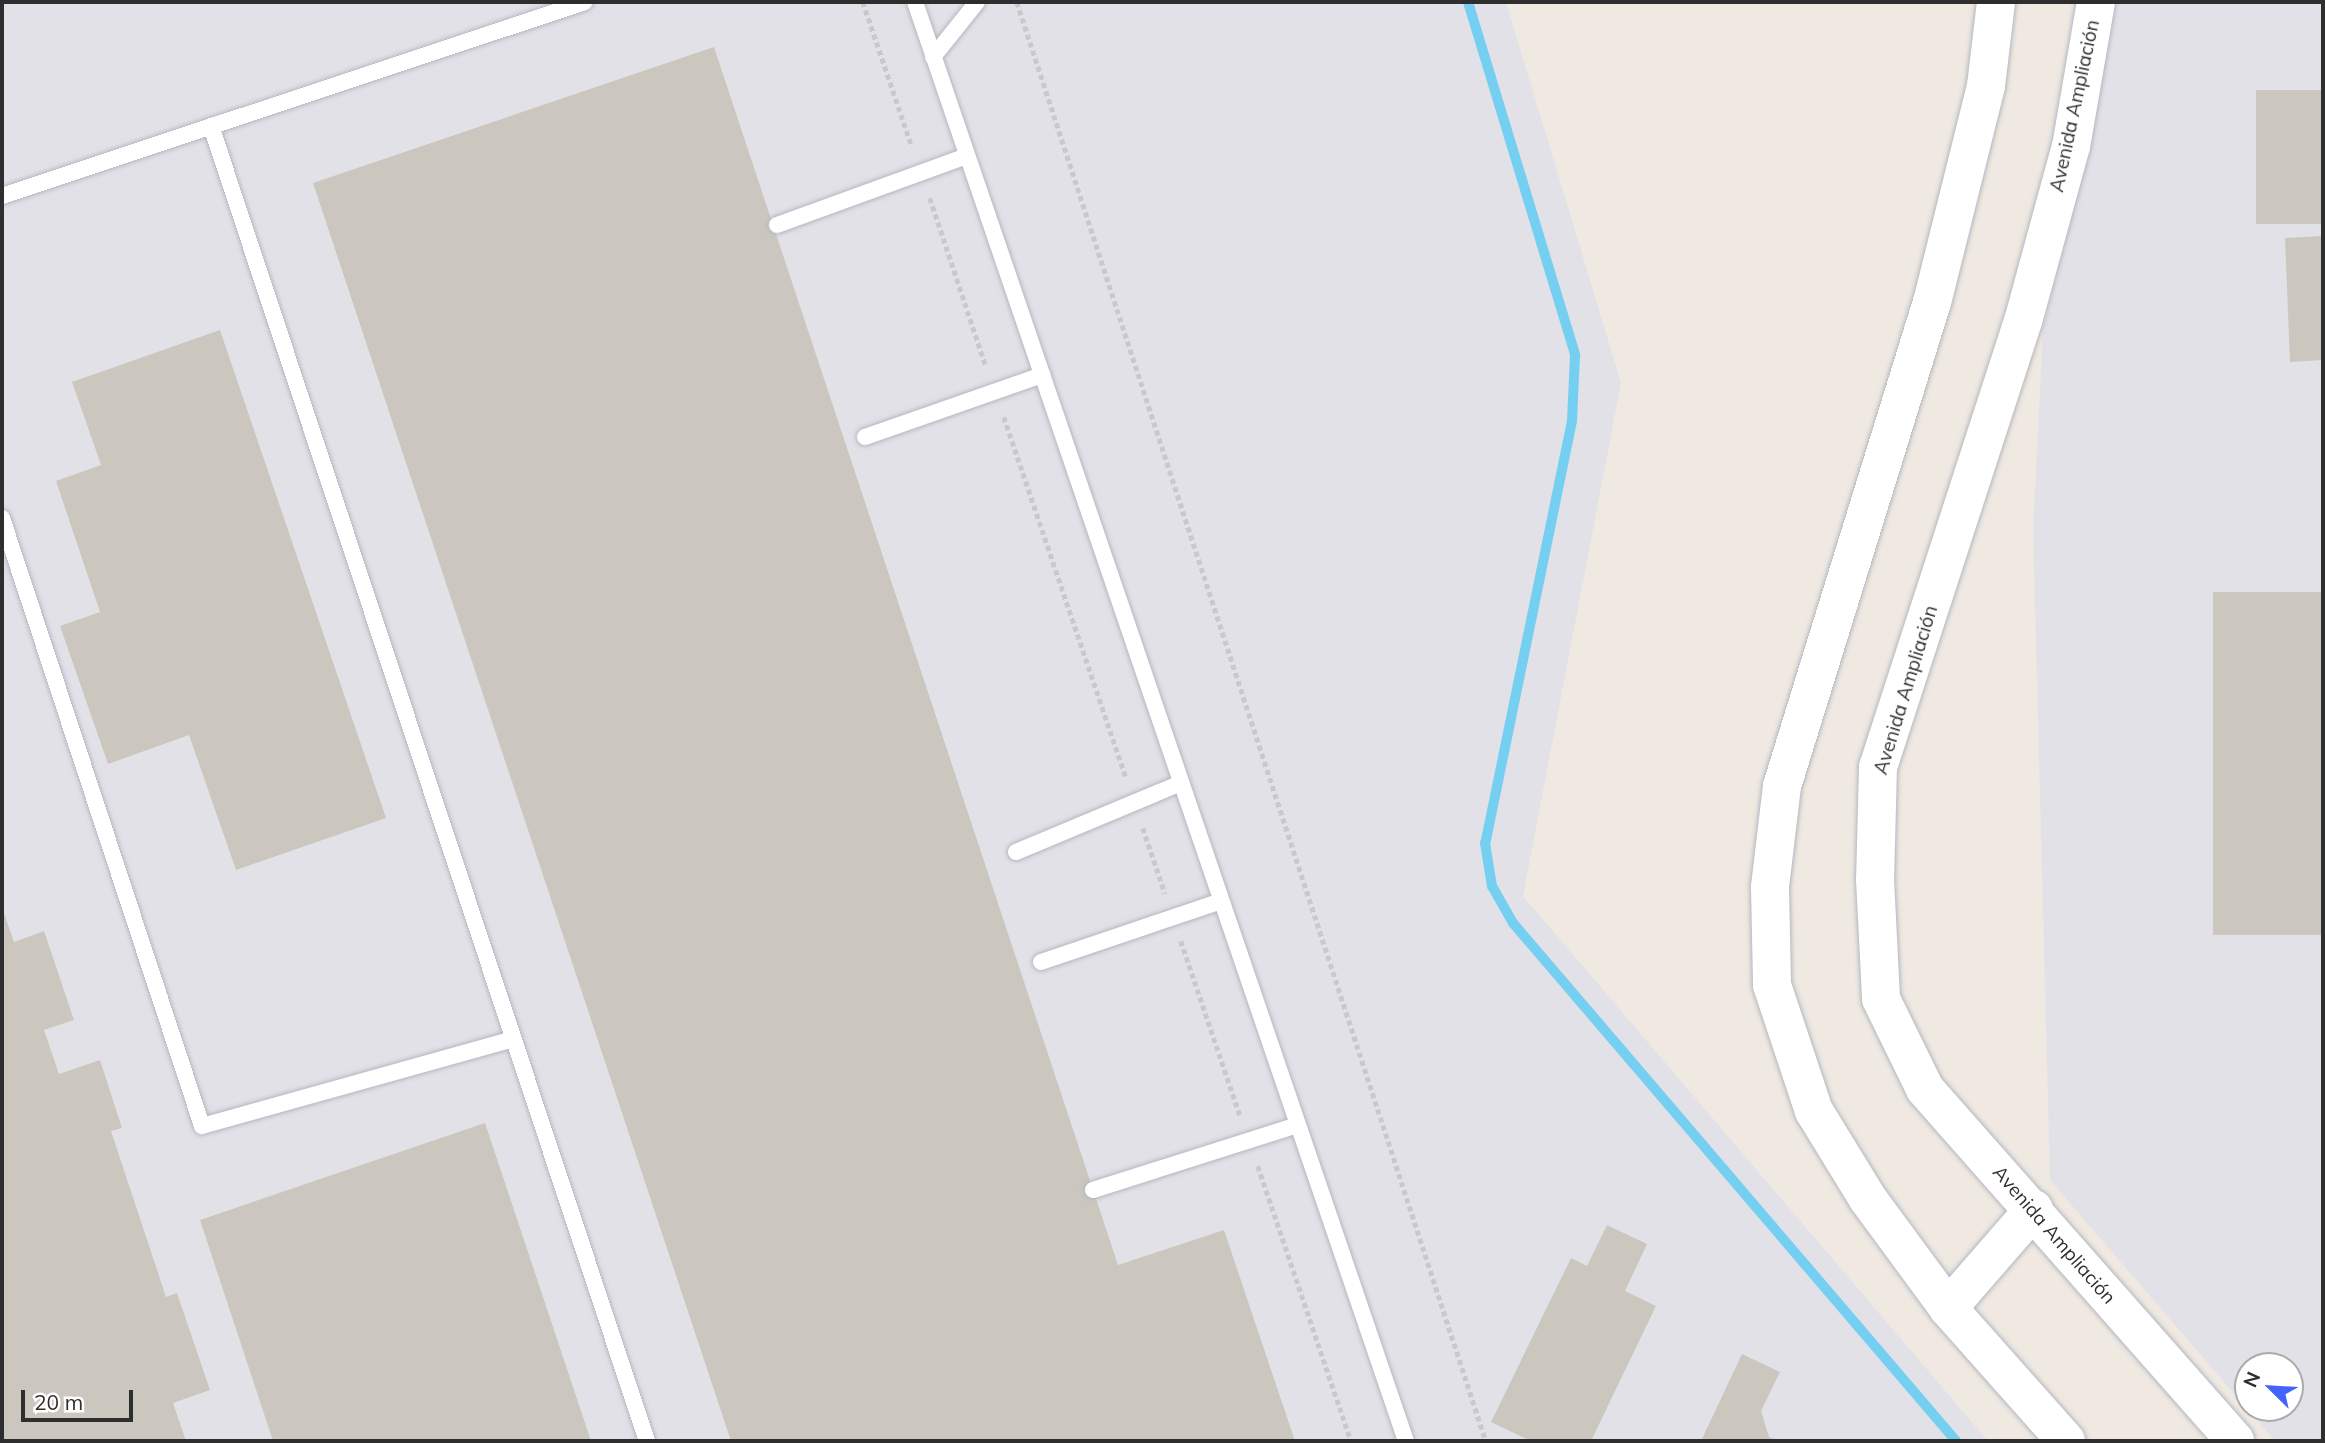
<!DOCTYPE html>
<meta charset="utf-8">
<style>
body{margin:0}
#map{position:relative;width:2325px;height:1443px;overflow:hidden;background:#efe9e1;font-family:Mulish,sans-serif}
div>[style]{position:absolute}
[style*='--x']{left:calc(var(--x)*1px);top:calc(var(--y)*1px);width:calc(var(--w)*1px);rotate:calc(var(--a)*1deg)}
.industrial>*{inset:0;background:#e3e1e8}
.stream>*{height:10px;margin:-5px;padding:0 5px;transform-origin:5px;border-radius:5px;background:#75cff0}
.building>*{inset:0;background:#cbc7bf;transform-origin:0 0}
.path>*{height:4.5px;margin-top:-2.25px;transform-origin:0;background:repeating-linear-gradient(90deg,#c9c9c9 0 5px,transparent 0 8.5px)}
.roads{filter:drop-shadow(0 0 2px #b4b7c1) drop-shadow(0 0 2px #b4b7c1)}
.lane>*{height:16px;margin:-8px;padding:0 8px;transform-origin:8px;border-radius:8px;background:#fff}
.secondary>*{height:38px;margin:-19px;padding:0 19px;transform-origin:19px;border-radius:19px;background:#fff}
span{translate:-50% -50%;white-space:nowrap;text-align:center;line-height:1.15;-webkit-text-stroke:5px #fff;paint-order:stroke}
.street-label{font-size:19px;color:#2e2e2e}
.frame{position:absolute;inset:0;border:4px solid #2e2e2e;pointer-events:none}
.north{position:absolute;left:2234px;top:1352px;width:70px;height:70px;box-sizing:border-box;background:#fff;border:2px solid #ababab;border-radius:50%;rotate:294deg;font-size:19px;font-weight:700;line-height:28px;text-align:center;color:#2e2e2e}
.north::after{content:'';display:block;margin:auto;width:24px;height:32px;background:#4264fb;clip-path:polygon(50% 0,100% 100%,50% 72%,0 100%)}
.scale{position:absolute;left:21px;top:1390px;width:112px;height:32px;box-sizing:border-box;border:4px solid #2e2e2e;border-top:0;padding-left:9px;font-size:21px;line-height:24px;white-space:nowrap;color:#2e2e2e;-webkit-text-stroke:5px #fff;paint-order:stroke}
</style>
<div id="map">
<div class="industrial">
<div style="clip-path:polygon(2px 2px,1506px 2px,1621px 383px,1523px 896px,1988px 1441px,2px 1441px)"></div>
<div style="clip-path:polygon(evenodd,2112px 2px,2323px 2px,2323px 1441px,2275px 1441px,2050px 1180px,2033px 529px,2043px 330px,2088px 148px,2112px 2px,2248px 1366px,2290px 1366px,2290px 1408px,2248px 1408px,2248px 1366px)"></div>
</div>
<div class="stream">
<div style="--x:1468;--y:2;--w:369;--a:73.1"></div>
<div style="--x:1575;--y:355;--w:66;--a:92.6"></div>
<div style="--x:1572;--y:421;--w:431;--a:101.6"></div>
<div style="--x:1485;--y:843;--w:44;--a:80.8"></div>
<div style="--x:1492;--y:886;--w:43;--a:60.4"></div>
<div style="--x:1513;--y:923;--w:682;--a:49.46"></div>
</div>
<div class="building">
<div style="clip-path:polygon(714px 47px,1118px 1265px,1224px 1230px,1295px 1441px,731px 1441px,313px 183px)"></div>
<div style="left:2323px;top:90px;width:134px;height:67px;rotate:90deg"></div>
<div style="clip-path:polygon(2323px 236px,2323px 360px,2290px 362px,2285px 238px)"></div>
<div style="clip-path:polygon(220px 330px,386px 818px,236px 870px,189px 735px,108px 764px,60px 626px,100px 612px,56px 481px,101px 465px,72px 382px)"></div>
<div style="left:2323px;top:592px;width:343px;height:110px;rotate:90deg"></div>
<div style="clip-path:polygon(2px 907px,14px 942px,44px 931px,74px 1020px,44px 1030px,59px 1074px,100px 1060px,122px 1128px,111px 1131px,166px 1297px,177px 1293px,210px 1390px,173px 1403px,186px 1441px,2px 1441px)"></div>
<div style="clip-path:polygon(485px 1123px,591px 1441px,273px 1441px,200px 1220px)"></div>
<div style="clip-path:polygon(1607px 1225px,1647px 1244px,1625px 1291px,1656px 1306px,1591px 1441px,1531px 1441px,1491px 1422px,1571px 1258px,1587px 1266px)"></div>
<div style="clip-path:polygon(1742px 1354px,1780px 1372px,1761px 1411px,1769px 1437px,1778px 1441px,1701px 1441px)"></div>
</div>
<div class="path">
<div style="--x:863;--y:2;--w:153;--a:71.3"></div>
<div style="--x:1017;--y:2;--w:1513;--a:71.95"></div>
<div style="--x:930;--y:198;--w:177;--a:71.6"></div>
<div style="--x:1004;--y:417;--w:380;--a:71.3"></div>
<div style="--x:1143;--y:828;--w:69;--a:71.3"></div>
<div style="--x:1181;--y:941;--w:184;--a:71.3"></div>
<div style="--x:1258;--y:1166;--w:290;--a:71.3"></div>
</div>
<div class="roads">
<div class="lane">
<div style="--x:915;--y:2;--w:1520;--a:71.16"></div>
<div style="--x:933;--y:57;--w:70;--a:-51.3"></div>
<div style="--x:211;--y:126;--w:1385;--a:71.66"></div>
<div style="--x:2;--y:196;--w:614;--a:-18.41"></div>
<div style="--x:777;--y:225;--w:202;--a:-20"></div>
<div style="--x:865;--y:437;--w:188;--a:-19.3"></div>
<div style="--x:2;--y:518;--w:640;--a:71.79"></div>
<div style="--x:202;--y:1126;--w:323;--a:-15.6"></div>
<div style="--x:1016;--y:852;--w:179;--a:-22.7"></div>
<div style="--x:1041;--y:962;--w:190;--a:-18.7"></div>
<div style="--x:1093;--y:1190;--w:215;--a:-17.6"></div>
</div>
<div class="secondary">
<div style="--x:1996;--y:2;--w:85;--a:96.8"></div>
<div style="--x:1986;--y:86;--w:223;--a:104"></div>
<div style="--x:1932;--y:302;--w:507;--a:107.22"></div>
<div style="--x:1782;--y:786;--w:102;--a:96.8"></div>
<div style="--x:1770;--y:887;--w:98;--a:88.8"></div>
<div style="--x:1772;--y:985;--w:133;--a:71.6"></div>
<div style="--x:1814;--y:1111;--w:103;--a:58.5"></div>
<div style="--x:1868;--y:1199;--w:135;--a:53.7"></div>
<div style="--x:1948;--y:1308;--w:178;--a:48.4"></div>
<div style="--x:2096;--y:2;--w:146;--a:99.8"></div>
<div style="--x:2071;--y:146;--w:181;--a:105.3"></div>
<div style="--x:2023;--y:321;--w:469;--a:108"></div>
<div style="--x:1878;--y:767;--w:112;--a:91.5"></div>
<div style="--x:1875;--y:879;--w:120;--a:87.1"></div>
<div style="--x:1881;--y:999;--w:100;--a:63.9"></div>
<div style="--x:1925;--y:1089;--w:469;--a:48.6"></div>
<div style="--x:1948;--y:1308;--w:131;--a:-49"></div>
</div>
</div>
<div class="street-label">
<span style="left:2075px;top:106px;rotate:-78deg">Avenida Ampliación</span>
<span style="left:1906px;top:690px;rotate:-73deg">Avenida Ampliación</span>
<span style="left:2054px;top:1235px;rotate:49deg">Avenida Ampliación</span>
</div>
<div class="frame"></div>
<div class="north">N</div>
<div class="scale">20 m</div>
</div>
